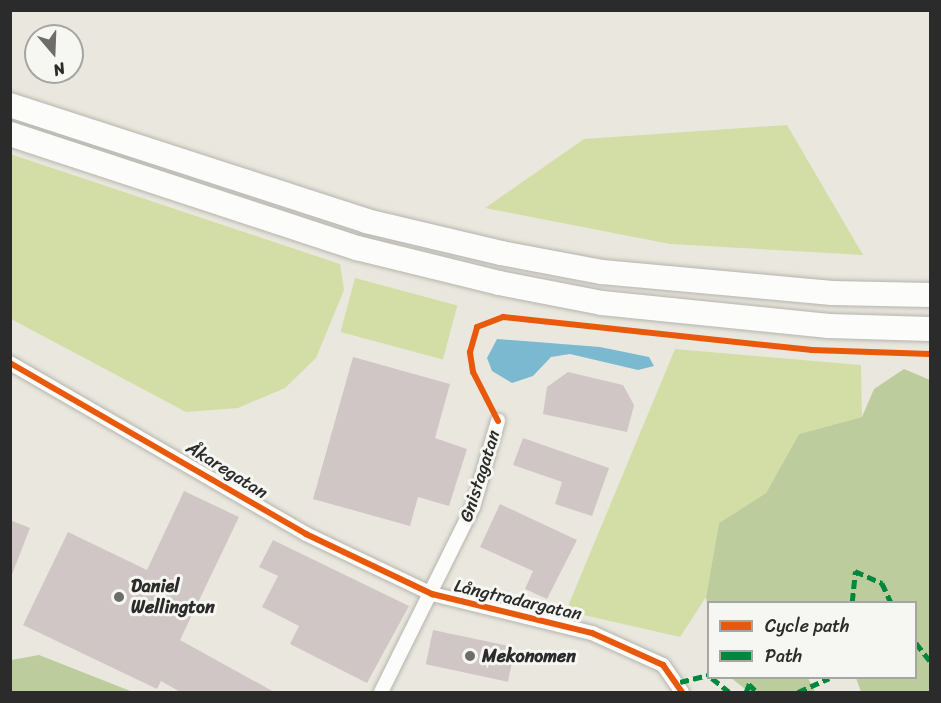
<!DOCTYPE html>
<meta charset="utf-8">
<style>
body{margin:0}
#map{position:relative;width:941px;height:703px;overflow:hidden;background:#eae8de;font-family:Sriracha,sans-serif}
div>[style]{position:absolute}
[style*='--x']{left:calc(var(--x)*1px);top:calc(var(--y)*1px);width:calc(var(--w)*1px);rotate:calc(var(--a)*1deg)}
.green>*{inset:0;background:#d3dea6;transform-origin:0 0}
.forest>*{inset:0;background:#bdcc9d}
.water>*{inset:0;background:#7bb9d0}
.building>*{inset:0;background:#d0c6c6;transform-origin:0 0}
.roads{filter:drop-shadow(0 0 2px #b5b4ae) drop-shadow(0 0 2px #b5b4ae)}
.street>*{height:14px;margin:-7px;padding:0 7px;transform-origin:7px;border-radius:7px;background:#fcfcfa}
.highway>*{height:24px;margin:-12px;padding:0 12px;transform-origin:12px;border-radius:12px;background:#fcfcfa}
.quiet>*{height:4.5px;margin-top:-2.25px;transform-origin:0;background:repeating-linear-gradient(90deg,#00873e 0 9px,transparent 0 13.5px)}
.cycleway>*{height:6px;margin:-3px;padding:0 3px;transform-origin:3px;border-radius:3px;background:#e8590c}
.dots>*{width:16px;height:16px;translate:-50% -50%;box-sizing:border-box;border:3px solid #f6f6f2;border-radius:50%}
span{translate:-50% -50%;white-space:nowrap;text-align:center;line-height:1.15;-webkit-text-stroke:6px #f6f6f2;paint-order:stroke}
.street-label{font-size:18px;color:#2b2b2b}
.poi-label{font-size:18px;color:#2b2b2b;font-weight:700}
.left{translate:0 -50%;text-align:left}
.frame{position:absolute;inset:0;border:12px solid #2b2b2b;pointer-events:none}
.legend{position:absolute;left:707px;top:601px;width:210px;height:78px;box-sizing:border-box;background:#f6f6f2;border:2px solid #a5a5a2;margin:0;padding:8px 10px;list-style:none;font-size:18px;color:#2b2b2b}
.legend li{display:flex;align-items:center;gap:12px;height:30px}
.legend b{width:30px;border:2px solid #a5a5a2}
.north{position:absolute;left:24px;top:24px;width:60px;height:60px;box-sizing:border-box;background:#f6f6f2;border:2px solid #a5a5a2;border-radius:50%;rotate:161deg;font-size:16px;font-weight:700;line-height:24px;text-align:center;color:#2b2b2b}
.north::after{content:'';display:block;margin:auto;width:21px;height:27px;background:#6e6d6a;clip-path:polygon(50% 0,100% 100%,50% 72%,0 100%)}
</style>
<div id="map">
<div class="green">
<div style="clip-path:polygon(787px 125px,863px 255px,670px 244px,485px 208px,584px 139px)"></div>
<div style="clip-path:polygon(10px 154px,340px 264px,344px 290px,316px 358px,285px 388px,238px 408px,186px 412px,11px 319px)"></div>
<div style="left:355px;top:278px;width:106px;height:56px;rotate:15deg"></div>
<div style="clip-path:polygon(675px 349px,861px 365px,862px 417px,799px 434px,766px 493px,719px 523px,706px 597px,680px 637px,566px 611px)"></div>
</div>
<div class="forest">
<div style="clip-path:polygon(904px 369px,930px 380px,930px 692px,861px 692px,856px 678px,916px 678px,916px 602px,708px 602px,708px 609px,706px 597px,719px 523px,766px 493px,799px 434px,862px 417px,874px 389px)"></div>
<div style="clip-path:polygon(39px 655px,133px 692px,11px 692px,11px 660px)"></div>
<div style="clip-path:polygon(731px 678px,808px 678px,815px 692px,749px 692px)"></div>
</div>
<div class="water">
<div style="clip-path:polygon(497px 339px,600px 347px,649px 357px,654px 366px,638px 370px,570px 354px,551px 357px,533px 376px,512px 383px,492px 371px,487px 358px)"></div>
</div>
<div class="building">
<div style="clip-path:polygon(353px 357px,450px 384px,435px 438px,467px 449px,449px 506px,418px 497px,410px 526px,313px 499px)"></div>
<div style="clip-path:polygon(568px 372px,623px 385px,634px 405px,627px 432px,543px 414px,547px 387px)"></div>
<div style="clip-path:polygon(523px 438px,609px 468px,592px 516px,555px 504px,562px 482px,513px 465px)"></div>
<div style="clip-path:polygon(184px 491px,239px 517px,180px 640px,276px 693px,182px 693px,161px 681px,157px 689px,23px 625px,68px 532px,147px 570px)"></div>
<div style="clip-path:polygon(500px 504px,577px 540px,547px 599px,525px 589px,533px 571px,480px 547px)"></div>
<div style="clip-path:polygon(10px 520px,30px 528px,11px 577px,10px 577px)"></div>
<div style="clip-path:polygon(273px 540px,409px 606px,367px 683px,290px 644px,299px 626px,262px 607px,278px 576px,259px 567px)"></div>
<div style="left:433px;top:630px;width:84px;height:35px;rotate:12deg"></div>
</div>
<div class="roads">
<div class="street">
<div style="--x:10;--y:363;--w:342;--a:30"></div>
<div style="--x:306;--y:534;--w:140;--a:25.5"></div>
<div style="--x:432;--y:594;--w:165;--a:13.7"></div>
<div style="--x:592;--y:633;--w:78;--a:24.3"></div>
<div style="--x:663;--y:665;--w:33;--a:55"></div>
<div style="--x:381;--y:692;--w:207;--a:-63.6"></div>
<div style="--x:473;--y:507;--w:90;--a:-73.8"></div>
</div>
<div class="highway">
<div style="--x:10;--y:105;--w:374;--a:18"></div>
<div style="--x:366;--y:221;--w:139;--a:13.3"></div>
<div style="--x:501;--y:253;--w:103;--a:10.7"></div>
<div style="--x:602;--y:272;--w:231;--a:5.2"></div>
<div style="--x:832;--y:293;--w:98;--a:1.2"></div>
<div style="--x:10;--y:134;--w:365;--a:18.2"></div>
<div style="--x:357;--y:248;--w:146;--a:13.8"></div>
<div style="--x:499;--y:283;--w:105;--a:11"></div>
<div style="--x:602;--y:303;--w:228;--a:5.8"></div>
<div style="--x:829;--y:326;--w:101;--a:1.7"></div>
</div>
</div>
<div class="quiet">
<div style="--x:852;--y:602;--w:31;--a:-84"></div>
<div style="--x:855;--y:571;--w:30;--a:24"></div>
<div style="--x:882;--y:583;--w:21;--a:65"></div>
<div style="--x:916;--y:643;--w:23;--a:52"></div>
<div style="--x:712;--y:678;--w:22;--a:39"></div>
<div style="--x:680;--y:682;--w:29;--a:-14"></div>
<div style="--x:746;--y:692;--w:9;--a:-69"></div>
<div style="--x:749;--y:684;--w:11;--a:45"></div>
<div style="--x:798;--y:692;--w:34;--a:-24"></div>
</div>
<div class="cycleway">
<div style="--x:10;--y:363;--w:342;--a:30"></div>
<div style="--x:306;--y:534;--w:140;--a:25.5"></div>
<div style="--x:432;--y:594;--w:165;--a:13.7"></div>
<div style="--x:592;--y:633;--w:78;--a:24.3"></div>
<div style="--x:663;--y:665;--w:33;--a:55"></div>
<div style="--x:498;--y:421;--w:55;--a:-117"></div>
<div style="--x:473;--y:372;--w:20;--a:-99"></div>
<div style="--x:470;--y:352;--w:26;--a:-74"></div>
<div style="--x:477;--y:327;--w:28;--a:-21"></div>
<div style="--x:503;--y:317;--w:311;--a:6.1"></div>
<div style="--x:812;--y:350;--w:118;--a:1.9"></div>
</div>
<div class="dots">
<div style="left:119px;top:597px;background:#6e6d6a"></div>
<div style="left:470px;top:656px;background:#6e6d6a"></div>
</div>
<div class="street-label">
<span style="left:227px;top:470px;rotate:32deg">Åkaregatan</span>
<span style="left:480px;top:476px;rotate:-72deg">Gnistagatan</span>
<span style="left:518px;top:600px;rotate:13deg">Långtradargatan</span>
</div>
<div class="poi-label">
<span class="left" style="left:131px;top:597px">Daniel<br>Wellington</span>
<span class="left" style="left:482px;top:656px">Mekonomen</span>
</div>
<div class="frame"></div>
<ul class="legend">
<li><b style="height:8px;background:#e8590c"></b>Cycle path</li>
<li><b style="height:8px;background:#00873e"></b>Path</li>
</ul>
<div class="north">N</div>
</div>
